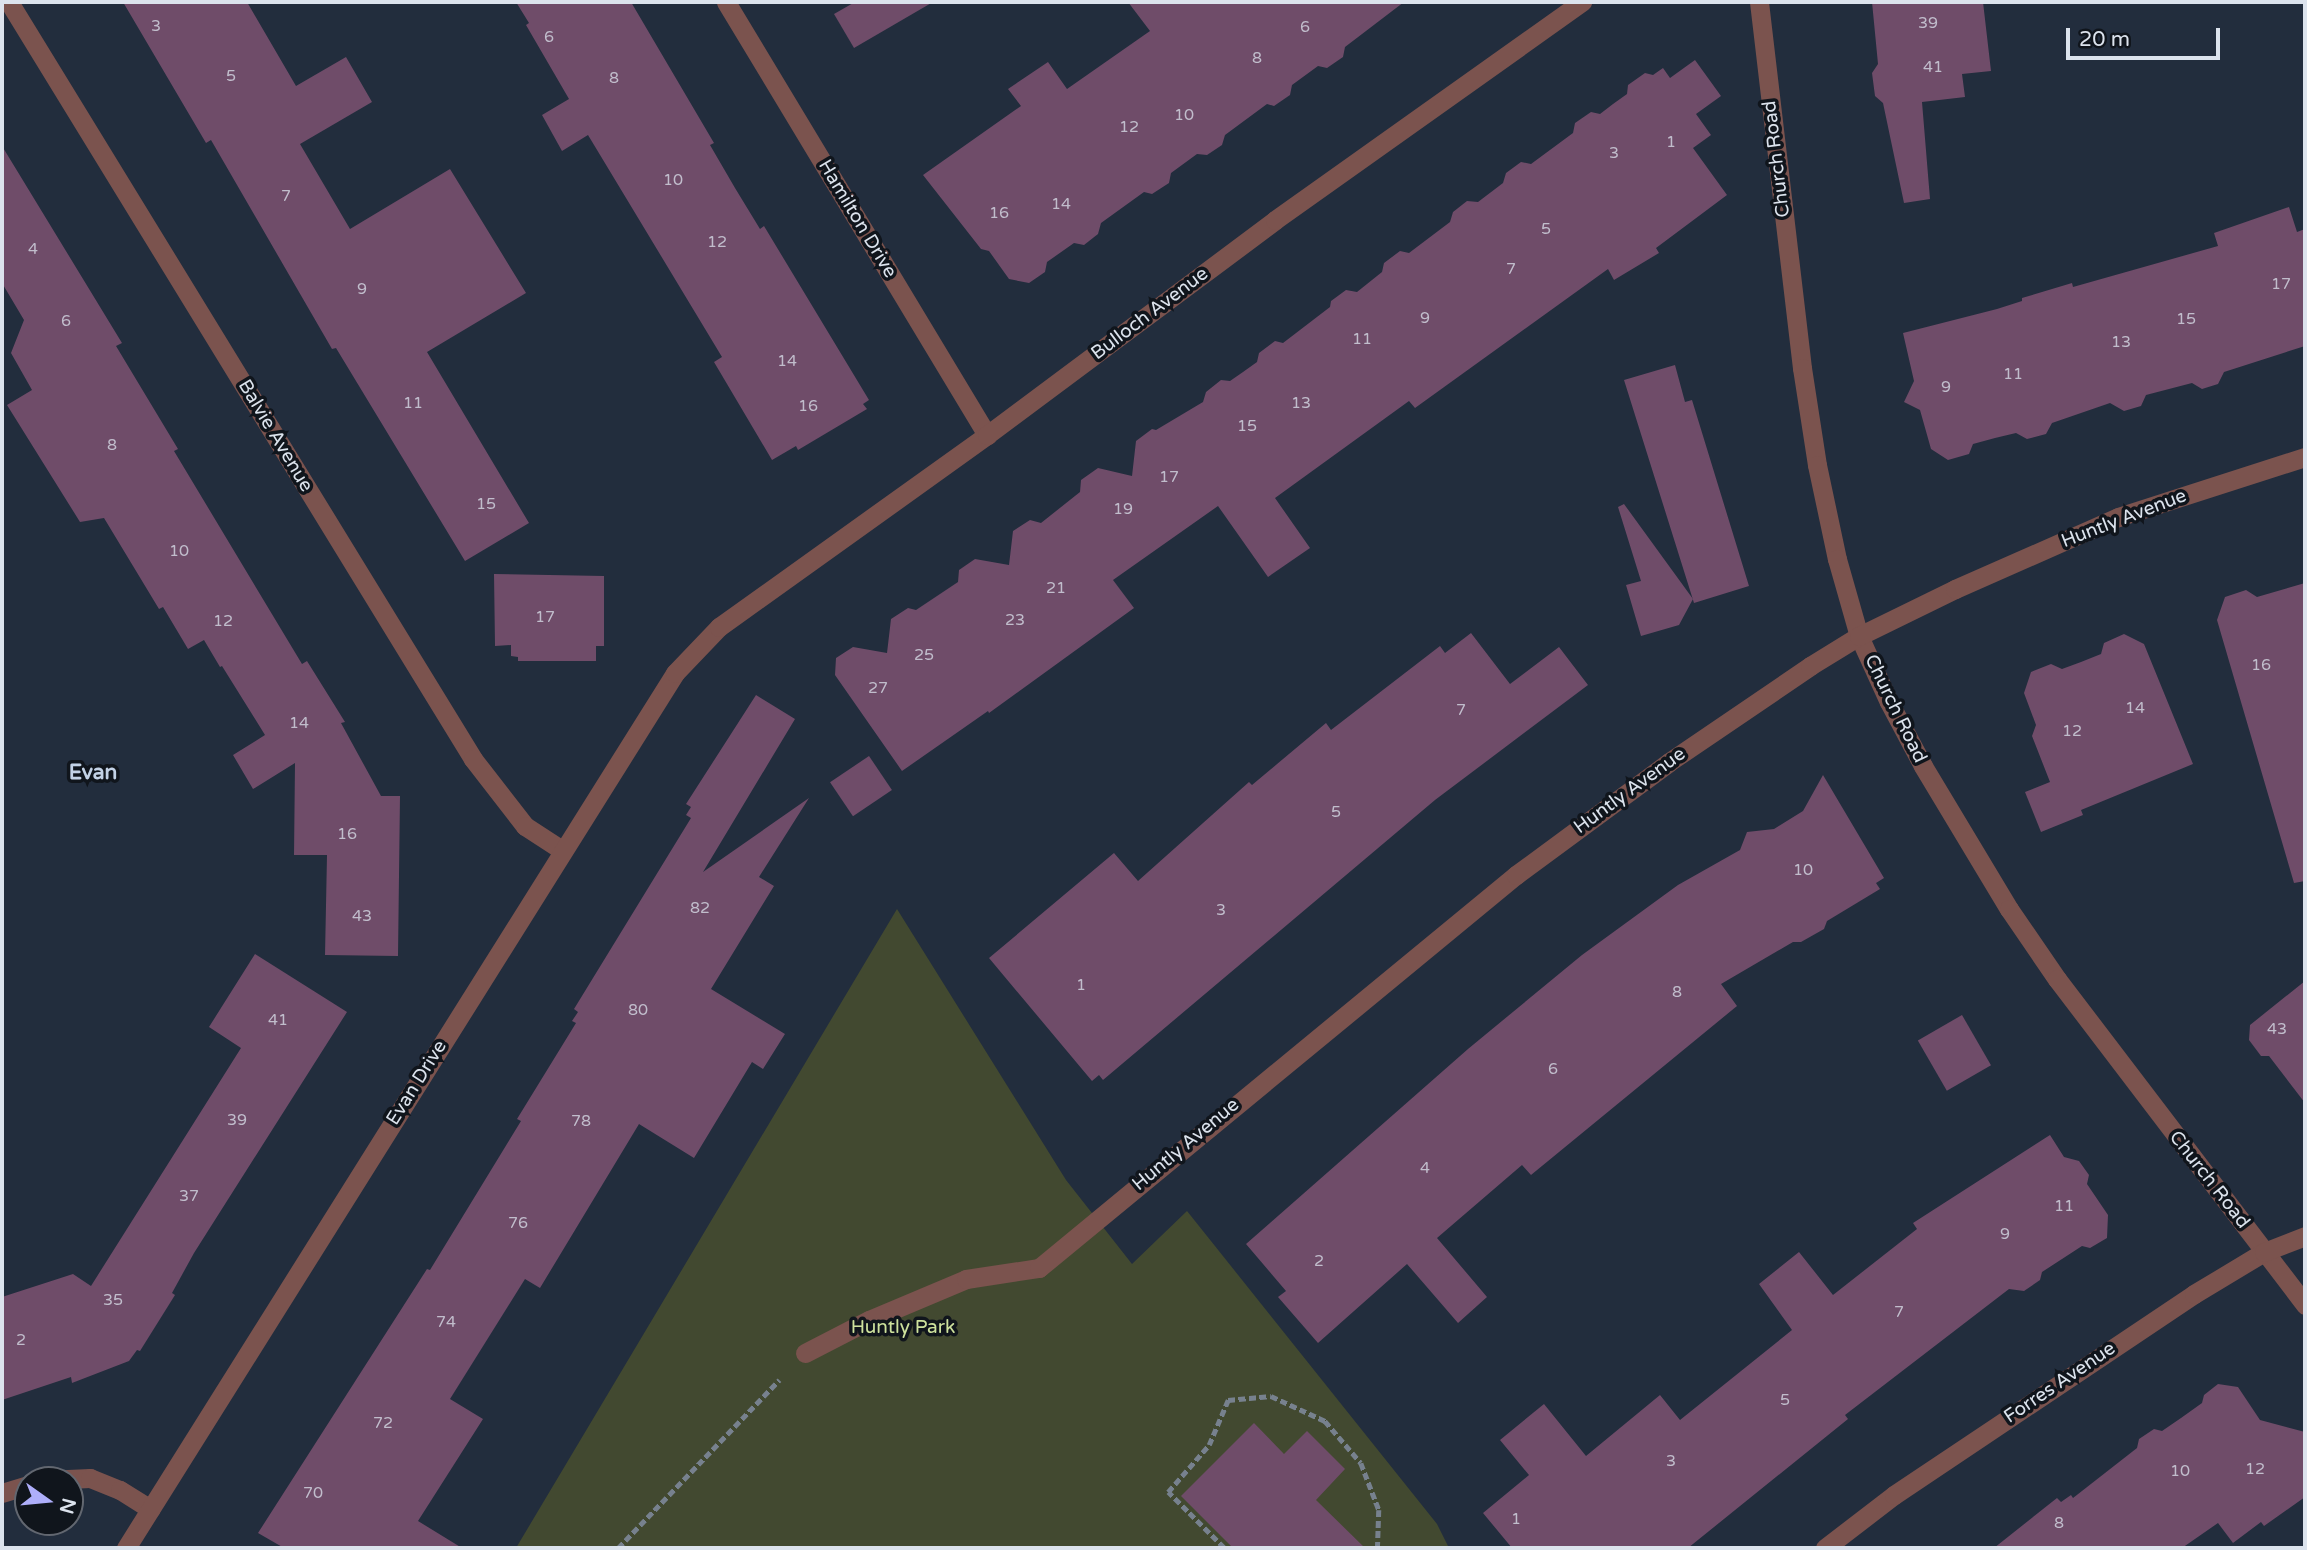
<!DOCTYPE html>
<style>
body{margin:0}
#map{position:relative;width:2307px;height:1550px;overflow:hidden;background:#222d3d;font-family:"Varela Round",sans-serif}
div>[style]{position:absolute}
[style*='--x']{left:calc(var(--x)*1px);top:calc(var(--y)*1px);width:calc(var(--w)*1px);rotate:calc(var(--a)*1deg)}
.green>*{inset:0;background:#424930}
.building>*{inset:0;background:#6f4c69;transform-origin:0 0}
.path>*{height:4.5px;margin-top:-2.25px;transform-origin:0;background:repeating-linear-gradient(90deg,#77818e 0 7px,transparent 0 10.5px)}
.service>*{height:19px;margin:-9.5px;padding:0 9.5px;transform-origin:9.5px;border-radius:9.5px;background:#7b534e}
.minor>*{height:19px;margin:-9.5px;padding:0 9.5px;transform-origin:9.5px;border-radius:9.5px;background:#7b534e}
span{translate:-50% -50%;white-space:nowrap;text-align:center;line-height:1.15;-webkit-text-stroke:7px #10151c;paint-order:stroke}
.number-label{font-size:16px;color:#c1bdcc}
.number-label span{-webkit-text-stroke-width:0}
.street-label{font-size:19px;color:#dce3ed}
.park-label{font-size:19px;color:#cee29d}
.neighbourhood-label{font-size:21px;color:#c3d2e6;font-weight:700}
.frame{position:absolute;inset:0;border:4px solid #dce3ed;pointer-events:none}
.north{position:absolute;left:14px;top:1466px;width:70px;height:70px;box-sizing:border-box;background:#10151c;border:2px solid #626770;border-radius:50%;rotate:105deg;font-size:19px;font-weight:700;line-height:28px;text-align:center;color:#dce3ed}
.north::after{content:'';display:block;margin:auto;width:24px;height:32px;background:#aeaefa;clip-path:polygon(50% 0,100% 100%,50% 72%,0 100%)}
.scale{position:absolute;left:2066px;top:28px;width:154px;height:32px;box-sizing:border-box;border:4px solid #dce3ed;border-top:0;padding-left:9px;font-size:21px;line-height:24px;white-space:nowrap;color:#dce3ed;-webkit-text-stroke:5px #10151c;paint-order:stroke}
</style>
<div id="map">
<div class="green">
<div style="clip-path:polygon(897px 909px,1066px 1180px,1132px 1264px,1187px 1211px,1437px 1524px,1449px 1548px,516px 1548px)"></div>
</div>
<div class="building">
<div style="clip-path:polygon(123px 2px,247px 2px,296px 86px,346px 57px,372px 102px,300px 144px,350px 229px,450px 169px,526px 293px,427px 352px,529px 523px,465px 561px,336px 348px,332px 349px,211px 140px,206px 143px)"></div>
<div style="clip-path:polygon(516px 2px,631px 2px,714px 143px,710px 145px,735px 188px,760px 229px,764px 226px,869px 400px,863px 404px,867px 409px,798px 450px,796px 446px,772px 460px,714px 362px,722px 357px,588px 135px,562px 151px,542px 115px,569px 99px,526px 25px,529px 23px)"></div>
<div style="clip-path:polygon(855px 2px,933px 2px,854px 48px,834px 14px)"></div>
<div style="clip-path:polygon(1128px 2px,1404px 2px,1345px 47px,1343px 57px,1327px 68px,1318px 66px,1292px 85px,1290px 95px,1274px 106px,1267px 104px,1225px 135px,1222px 145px,1207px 155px,1197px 154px,1171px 173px,1169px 183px,1152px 194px,1144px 192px,1101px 223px,1098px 234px,1084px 245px,1074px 243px,1047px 262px,1045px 272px,1029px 283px,1009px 279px,989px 251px,981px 249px,923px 175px,1021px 106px,1008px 89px,1048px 62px,1067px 89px,1150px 31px)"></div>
<div style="clip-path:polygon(1872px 2px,1983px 2px,1991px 71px,1962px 74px,1965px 97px,1922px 102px,1930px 199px,1904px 203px,1883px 103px,1875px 96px,1872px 73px,1878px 64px)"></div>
<div style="clip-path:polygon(1695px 60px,1721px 96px,1696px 114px,1711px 135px,1693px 148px,1727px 195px,1656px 248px,1659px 253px,1614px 280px,1608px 269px,1415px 408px,1409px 401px,1275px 498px,1310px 548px,1268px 577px,1218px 506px,1113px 580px,1134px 608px,989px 713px,988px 711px,902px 771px,835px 675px,836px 658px,853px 647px,887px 653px,891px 619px,908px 608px,916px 610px,958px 582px,959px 570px,975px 559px,1009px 565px,1013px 531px,1030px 520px,1041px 523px,1080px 492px,1081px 480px,1098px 468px,1132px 476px,1136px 441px,1152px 429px,1156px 430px,1203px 402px,1206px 392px,1221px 380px,1230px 381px,1243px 372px,1257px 362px,1259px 353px,1275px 341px,1283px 343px,1330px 307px,1331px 301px,1346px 290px,1357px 292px,1382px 272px,1384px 263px,1400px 251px,1409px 253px,1450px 222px,1453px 212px,1467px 201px,1478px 202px,1503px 183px,1506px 173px,1521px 162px,1531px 164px,1573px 133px,1575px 123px,1591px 112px,1600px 114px,1613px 104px,1627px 94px,1628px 85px,1645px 73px,1653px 75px,1663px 68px,1670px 78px)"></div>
<div style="clip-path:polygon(2px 146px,122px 343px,116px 346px,178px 449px,174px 451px,302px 664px,307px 661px,345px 722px,341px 723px,381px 796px,400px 796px,398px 956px,325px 955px,327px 855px,294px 855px,295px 763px,253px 789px,233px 755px,265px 735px,222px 666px,220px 667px,204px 640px,188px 649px,163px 607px,159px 609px,104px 518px,80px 522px,7px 405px,32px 390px,11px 353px,24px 320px,2px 283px)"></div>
<div style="clip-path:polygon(2289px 207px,2297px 232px,2305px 229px,2305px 346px,2224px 372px,2218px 384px,2202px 389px,2192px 383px,2146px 395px,2141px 406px,2124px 411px,2110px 403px,2052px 423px,2046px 434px,2027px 439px,2016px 433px,1995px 438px,1973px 444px,1969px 454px,1948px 460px,1931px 449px,1920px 410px,1904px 402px,1914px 381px,1903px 333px,1997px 309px,2022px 301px,2022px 298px,2072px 283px,2073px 287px,2218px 246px,2214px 233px)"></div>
<div style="clip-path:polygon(1675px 365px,1685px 402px,1692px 400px,1749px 586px,1694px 603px,1624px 380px)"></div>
<div style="clip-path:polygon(1624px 504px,1693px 599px,1679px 625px,1641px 636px,1626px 585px,1641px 581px,1618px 507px)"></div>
<div style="clip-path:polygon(494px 574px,604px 576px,604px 646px,596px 646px,596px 661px,518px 661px,518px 657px,511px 656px,511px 645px,495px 646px)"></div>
<div style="clip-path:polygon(2305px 583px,2305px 881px,2294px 883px,2217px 620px,2225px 597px,2246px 590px,2257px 597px)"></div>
<div style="clip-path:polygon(1471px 633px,1510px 684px,1559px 647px,1588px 685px,1435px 800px,1103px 1080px,1099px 1075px,1092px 1081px,989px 958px,1114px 853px,1138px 881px,1249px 782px,1252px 785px,1326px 723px,1331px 730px,1440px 646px,1445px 653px)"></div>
<div style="clip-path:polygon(2124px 634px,2144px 644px,2193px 764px,2081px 810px,2083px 815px,2041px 832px,2025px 792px,2050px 782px,2032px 736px,2036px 725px,2024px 693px,2031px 672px,2051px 664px,2062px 669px,2081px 662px,2101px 654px,2104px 643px)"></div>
<div style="clip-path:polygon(756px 695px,795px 719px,703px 872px,809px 798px,759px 877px,774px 886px,711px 989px,785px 1034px,763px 1069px,752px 1062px,694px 1158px,639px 1124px,540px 1288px,525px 1279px,450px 1399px,483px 1419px,418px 1521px,462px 1548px,284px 1548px,258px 1533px,427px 1269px,430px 1270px,521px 1121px,517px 1119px,576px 1023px,572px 1021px,578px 1012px,574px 1009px,691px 818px,686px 815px,691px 807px,686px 804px)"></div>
<div style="left:869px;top:756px;width:41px;height:47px;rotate:56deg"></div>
<div style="clip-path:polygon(1823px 775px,1884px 878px,1876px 883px,1880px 889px,1827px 921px,1824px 929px,1801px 942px,1793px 942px,1721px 984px,1737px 1006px,1531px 1175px,1522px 1165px,1437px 1238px,1487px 1297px,1458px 1323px,1407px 1264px,1318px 1343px,1278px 1297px,1286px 1291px,1246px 1244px,1468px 1049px,1582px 955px,1678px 885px,1740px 850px,1747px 832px,1774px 829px,1803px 811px)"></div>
<div style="clip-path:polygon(255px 954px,347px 1012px,194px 1253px,172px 1293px,175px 1295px,140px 1351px,137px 1350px,129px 1361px,72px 1383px,71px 1377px,2px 1400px,2px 1297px,73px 1274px,91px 1286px,241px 1048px,209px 1027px)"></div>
<div style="clip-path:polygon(2305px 981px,2305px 1103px,2269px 1056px,2261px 1056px,2249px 1040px,2250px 1025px)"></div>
<div style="left:1962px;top:1015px;width:58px;height:51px;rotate:60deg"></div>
<div style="clip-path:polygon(2050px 1135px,2064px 1157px,2079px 1161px,2089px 1175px,2087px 1184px,2108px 1215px,2107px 1238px,2090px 1248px,2082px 1246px,2042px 1272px,2040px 1280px,2024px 1291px,2009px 1289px,1845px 1415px,1848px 1419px,1688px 1548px,1512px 1548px,1483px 1513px,1529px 1475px,1500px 1440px,1544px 1404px,1586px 1456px,1660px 1395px,1680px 1420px,1792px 1330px,1759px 1284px,1799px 1252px,1833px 1295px,1917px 1229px,1913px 1223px)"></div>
<div style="clip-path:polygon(2218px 1384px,2238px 1387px,2260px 1420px,2305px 1432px,2305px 1497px,2264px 1526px,2261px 1522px,2233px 1543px,2218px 1523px,2182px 1548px,1994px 1548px,2057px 1498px,2061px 1502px,2071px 1495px,2073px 1498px,2137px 1448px,2139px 1439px,2154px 1429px,2162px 1431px,2181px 1418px,2202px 1403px,2204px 1395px)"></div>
<div style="clip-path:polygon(1254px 1423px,1284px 1454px,1307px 1431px,1345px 1469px,1316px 1500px,1365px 1548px,1233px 1548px,1181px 1496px)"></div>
</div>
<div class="path">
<div style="--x:618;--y:1548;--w:233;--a:-46.2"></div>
<div style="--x:1224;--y:1548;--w:79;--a:-135"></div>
<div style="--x:1168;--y:1492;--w:62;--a:-48.9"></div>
<div style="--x:1209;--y:1445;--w:49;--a:-67.1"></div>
<div style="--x:1228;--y:1400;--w:43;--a:-5.3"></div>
<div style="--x:1271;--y:1396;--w:60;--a:24.8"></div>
<div style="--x:1325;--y:1421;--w:55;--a:49.4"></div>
<div style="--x:1361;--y:1463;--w:50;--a:69"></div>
<div style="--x:1379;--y:1510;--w:38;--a:92"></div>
</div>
<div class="service">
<div style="--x:805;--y:1353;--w:72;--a:-27.3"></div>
<div style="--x:869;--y:1320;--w:105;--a:-22.9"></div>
<div style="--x:966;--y:1279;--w:74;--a:-8.6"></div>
</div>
<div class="minor">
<div style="--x:9;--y:2;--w:888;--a:58.49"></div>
<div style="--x:473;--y:759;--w:85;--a:52.2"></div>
<div style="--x:525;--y:826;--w:44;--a:33"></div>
<div style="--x:726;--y:2;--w:506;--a:58.92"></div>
<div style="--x:1759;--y:2;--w:369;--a:83.3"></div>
<div style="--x:1802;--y:368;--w:98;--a:81.2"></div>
<div style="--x:1817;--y:465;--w:96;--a:78"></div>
<div style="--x:1837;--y:559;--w:80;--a:74.1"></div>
<div style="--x:1859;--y:636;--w:72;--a:65.6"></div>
<div style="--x:1889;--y:702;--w:72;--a:62"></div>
<div style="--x:1923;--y:766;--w:167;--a:59"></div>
<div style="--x:2009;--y:909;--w:85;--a:55.6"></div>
<div style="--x:2057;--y:979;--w:410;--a:52.7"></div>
<div style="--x:1039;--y:1268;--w:618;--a:-39.49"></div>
<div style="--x:1516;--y:875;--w:190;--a:-36.4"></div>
<div style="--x:1669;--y:762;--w:171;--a:-34.2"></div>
<div style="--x:1810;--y:666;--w:57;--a:-31.5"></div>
<div style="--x:1859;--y:636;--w:107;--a:-26.1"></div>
<div style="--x:1955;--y:589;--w:178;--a:-23.8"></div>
<div style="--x:2118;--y:517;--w:196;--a:-17.8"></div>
<div style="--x:45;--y:1480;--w:45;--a:-2.5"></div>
<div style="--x:90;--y:1478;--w:32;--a:22"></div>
<div style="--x:120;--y:1490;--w:36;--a:32"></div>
<div style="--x:2;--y:1493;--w:27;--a:-17"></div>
<div style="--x:126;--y:1548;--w:1033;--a:-57.89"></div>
<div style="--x:675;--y:673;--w:64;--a:-46.3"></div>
<div style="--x:719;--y:627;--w:330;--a:-35.6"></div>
<div style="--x:987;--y:435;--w:359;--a:-36.7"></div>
<div style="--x:1275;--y:220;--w:377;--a:-35.4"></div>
<div style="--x:1825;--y:1548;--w:87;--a:-37.5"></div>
<div style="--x:1894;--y:1495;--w:361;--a:-33.8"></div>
<div style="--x:2194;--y:1294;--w:82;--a:-31"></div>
<div style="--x:2264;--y:1252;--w:44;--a:-21.3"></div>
</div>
<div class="number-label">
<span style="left:1928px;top:23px">39</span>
<span style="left:156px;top:26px">3</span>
<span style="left:1305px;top:27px">6</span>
<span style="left:549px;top:37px">6</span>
<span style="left:1257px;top:58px">8</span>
<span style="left:1933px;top:67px">41</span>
<span style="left:231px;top:76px">5</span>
<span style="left:614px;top:78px">8</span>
<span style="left:1184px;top:115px">10</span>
<span style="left:1129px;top:127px">12</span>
<span style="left:1671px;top:142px">1</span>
<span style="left:1614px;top:153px">3</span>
<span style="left:673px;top:180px">10</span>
<span style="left:286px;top:196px">7</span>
<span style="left:1061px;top:204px">14</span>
<span style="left:999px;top:213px">16</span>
<span style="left:1546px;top:229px">5</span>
<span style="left:717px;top:242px">12</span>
<span style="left:33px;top:249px">4</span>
<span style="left:1511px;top:269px">7</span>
<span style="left:2281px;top:284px">17</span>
<span style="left:362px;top:289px">9</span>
<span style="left:1425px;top:318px">9</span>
<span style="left:2186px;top:319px">15</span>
<span style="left:66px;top:321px">6</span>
<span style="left:1362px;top:339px">11</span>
<span style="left:2121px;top:342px">13</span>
<span style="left:787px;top:361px">14</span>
<span style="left:2013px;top:374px">11</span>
<span style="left:1946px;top:387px">9</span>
<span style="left:413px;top:403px">11</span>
<span style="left:1301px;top:403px">13</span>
<span style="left:808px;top:406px">16</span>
<span style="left:1247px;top:426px">15</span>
<span style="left:112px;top:445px">8</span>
<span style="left:1169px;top:477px">17</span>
<span style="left:486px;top:504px">15</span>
<span style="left:1123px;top:509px">19</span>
<span style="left:179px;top:551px">10</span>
<span style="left:1056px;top:588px">21</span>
<span style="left:545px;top:617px">17</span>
<span style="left:1015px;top:620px">23</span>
<span style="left:223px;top:621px">12</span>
<span style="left:924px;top:655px">25</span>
<span style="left:2261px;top:665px">16</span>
<span style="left:878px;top:688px">27</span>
<span style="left:2135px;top:708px">14</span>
<span style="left:1461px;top:710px">7</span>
<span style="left:299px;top:723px">14</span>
<span style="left:2072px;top:731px">12</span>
<span style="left:1336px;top:812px">5</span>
<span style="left:347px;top:834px">16</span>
<span style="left:1803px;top:870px">10</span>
<span style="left:700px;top:908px">82</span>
<span style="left:1221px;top:910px">3</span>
<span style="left:362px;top:916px">43</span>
<span style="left:1081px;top:985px">1</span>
<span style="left:1677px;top:992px">8</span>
<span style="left:638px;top:1010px">80</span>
<span style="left:278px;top:1020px">41</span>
<span style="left:2277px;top:1029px">43</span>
<span style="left:1553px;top:1069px">6</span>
<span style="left:237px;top:1120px">39</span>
<span style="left:581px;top:1121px">78</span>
<span style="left:1425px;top:1168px">4</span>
<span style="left:189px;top:1196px">37</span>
<span style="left:2064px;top:1206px">11</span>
<span style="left:518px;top:1223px">76</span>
<span style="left:2005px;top:1234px">9</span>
<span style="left:1319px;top:1261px">2</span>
<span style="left:113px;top:1300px">35</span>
<span style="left:1899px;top:1312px">7</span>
<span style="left:446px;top:1322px">74</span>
<span style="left:21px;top:1340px">2</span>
<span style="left:1785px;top:1400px">5</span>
<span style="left:383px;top:1423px">72</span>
<span style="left:1671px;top:1461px">3</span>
<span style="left:2255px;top:1469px">12</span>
<span style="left:2180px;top:1471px">10</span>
<span style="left:313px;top:1493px">70</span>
<span style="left:1516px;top:1519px">1</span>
<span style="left:2059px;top:1523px">8</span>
</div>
<div class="street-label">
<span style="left:1777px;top:159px;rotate:-97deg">Church Road</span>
<span style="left:857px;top:219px;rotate:59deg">Hamilton Drive</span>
<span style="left:1150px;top:314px;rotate:-37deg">Bulloch Avenue</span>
<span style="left:275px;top:436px;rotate:59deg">Balvie Avenue</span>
<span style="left:2124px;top:519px;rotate:-21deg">Huntly Avenue</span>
<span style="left:1895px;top:709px;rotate:64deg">Church Road</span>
<span style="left:1630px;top:791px;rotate:-36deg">Huntly Avenue</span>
<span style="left:417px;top:1083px;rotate:-58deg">Evan Drive</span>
<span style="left:1186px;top:1145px;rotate:-40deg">Huntly Avenue</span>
<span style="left:2209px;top:1180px;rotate:52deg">Church Road</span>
<span style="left:2060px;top:1383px;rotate:-34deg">Forres Avenue</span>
</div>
<div class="park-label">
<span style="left:903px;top:1328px">Huntly Park</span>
</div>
<div class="neighbourhood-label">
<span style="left:93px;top:773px">Evan</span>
</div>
<div class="frame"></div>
<div class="north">N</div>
<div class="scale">20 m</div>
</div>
